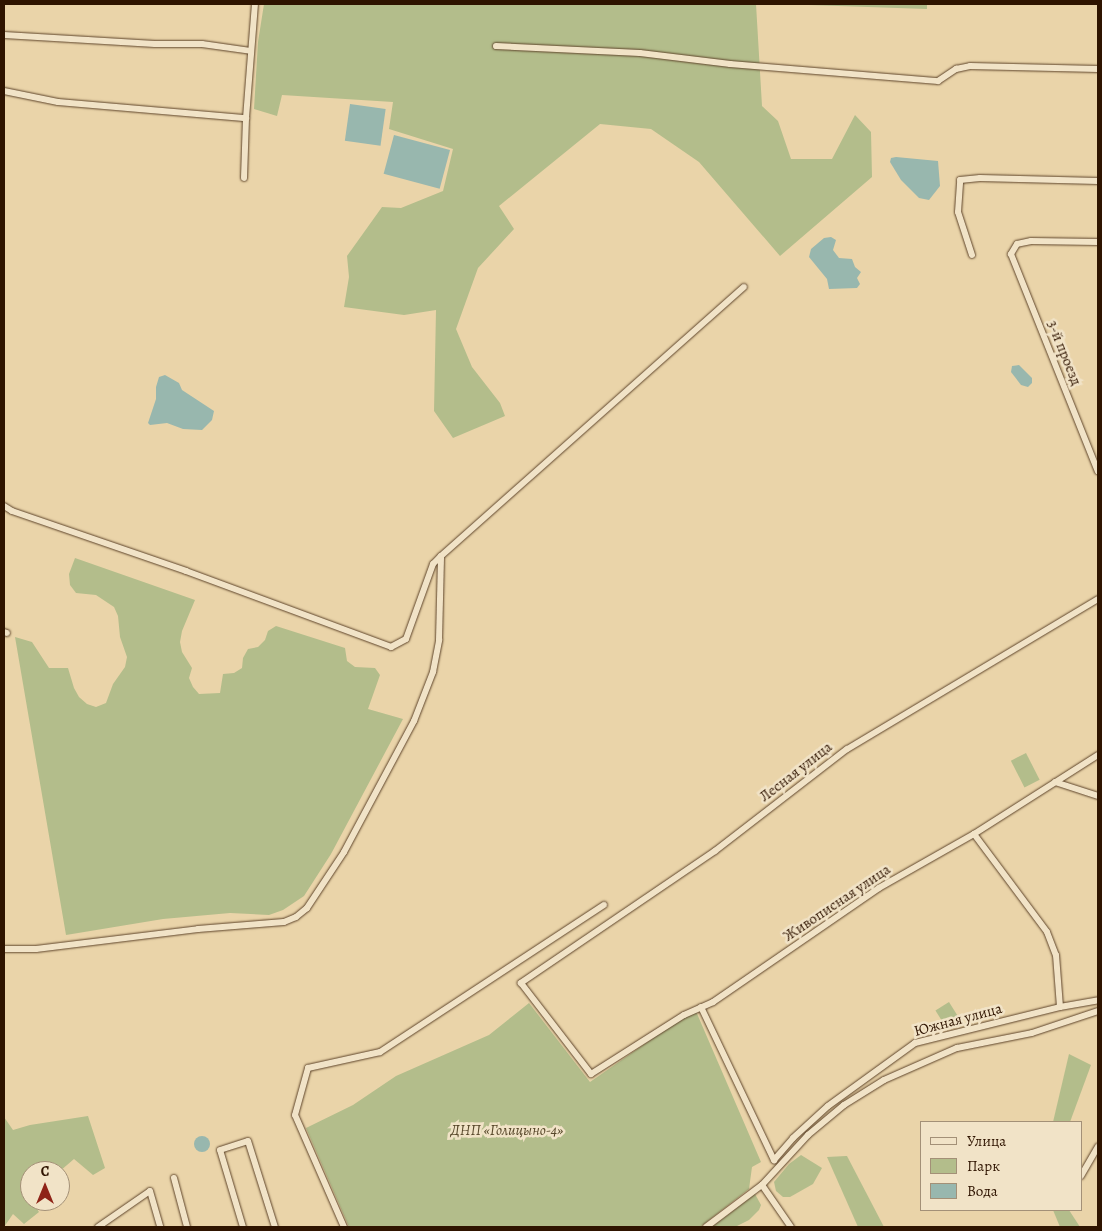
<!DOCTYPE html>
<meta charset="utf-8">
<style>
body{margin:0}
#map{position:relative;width:1102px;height:1231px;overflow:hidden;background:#ead4a9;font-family:Alegreya,serif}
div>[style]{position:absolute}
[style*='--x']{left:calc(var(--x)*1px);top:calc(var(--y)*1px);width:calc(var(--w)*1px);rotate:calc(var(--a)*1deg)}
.green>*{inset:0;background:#b3bd8b;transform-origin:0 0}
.water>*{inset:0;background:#98b7ae;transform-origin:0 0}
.round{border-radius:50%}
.roads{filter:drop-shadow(0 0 1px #5e442a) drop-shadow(0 0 1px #5e442a)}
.minor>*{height:6px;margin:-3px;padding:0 3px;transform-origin:3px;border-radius:3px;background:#f1e3c7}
span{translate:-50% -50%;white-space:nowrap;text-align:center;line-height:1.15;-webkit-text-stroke:5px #f1e3c7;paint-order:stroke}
.street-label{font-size:15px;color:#2f1400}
.park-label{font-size:15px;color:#57472a;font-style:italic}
.frame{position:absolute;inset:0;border:5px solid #2f1400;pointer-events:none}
.legend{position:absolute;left:920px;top:1121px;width:162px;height:90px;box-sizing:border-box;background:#f1e3c7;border:1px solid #a39077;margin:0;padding:6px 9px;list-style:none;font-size:15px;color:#2f1400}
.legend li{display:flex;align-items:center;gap:10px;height:25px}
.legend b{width:25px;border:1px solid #a39077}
.north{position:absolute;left:20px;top:1161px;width:50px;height:50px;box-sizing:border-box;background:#f1e3c7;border:1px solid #a39077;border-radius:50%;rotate:0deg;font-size:14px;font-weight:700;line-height:20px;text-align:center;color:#2f1400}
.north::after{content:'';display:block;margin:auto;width:18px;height:22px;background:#8f2418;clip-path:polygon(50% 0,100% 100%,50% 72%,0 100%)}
</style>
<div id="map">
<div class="green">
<div style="clip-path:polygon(264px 4px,756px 4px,762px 106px,778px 121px,791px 159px,832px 159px,855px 115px,871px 132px,872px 177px,780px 256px,699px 162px,651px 129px,600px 124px,499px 206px,514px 229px,478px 268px,456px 329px,472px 367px,500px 403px,505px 416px,453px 438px,434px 411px,436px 310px,404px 315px,344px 307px,349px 277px,347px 256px,382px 207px,401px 208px,443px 191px,453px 149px,389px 129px,393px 102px,282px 95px,277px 116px,254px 109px,258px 42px)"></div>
<div style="clip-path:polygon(779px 4px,927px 4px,927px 9px)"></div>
<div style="clip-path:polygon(75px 558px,195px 600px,182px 631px,180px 642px,182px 652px,192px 668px,189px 678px,193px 687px,199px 694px,220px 693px,223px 674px,234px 673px,242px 668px,243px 658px,248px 649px,258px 647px,265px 640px,268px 631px,276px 626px,345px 648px,347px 661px,355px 667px,375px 668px,380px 675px,368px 709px,403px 719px,331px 854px,304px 896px,283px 910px,269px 915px,230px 913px,163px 919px,66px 935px,15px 637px,32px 642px,49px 668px,68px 668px,74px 688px,79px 697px,87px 704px,96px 707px,106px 703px,113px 684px,125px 667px,127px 657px,120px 637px,118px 616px,114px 607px,96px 595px,76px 593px,70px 585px,69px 574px)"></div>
<div style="left:1026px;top:753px;width:30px;height:17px;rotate:63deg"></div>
<div style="left:949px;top:1002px;width:22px;height:16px;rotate:58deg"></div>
<div style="clip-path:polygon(529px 1003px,590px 1082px,695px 1009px,761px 1162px,752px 1167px,749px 1189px,700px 1227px,349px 1227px,306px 1128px,353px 1105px,396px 1076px,489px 1035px)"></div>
<div style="clip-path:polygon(1069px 1054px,1091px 1065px,1070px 1122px,1053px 1122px)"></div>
<div style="clip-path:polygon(88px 1116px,105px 1168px,93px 1175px,74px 1159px,60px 1171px,30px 1171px,30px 1201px,32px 1201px,39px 1212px,24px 1224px,13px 1214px,4px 1227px,4px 1117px,13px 1130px,30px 1125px)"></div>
<div style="clip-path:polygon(801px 1155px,822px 1168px,813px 1184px,790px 1197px,783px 1197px,776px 1191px,774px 1182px,789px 1164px)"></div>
<div style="clip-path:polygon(846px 1156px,847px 1156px,884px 1227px,858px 1227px,827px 1157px)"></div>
<div style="clip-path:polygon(755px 1194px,761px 1205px,759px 1210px,749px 1220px,735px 1227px,712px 1227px)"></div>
<div style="clip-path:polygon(1053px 1210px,1069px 1210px,1080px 1227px,1060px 1227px)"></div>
</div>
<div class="water">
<div style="left:350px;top:104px;width:36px;height:37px;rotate:8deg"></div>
<div style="left:394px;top:135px;width:58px;height:40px;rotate:15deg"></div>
<div style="clip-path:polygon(896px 157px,938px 161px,940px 186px,929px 200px,919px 198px,901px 180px,890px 162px,891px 158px)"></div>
<div style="clip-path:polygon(831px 237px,836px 240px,833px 250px,839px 258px,852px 259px,855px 267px,861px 272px,857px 278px,860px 284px,857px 288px,829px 289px,827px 279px,809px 257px,811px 249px,824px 238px)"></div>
<div style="clip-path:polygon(1019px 365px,1032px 378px,1032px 383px,1028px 387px,1021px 385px,1011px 372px,1012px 366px)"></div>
<div style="clip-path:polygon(165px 375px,179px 383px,182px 390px,214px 411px,212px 420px,202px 430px,183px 429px,167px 423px,150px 425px,148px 423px,156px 399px,156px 387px,159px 377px)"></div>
<div class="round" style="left:194px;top:1136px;width:16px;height:16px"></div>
</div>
<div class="roads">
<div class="minor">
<div style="--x:4;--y:35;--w:151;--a:3.4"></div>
<div style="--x:155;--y:44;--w:47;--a:0"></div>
<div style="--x:202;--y:44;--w:49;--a:8.1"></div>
<div style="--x:496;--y:46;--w:144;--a:2.8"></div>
<div style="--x:640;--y:53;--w:91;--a:7"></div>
<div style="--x:730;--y:64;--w:209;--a:4.7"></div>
<div style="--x:938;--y:81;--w:22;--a:-34"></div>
<div style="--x:956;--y:69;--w:14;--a:-12"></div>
<div style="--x:970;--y:66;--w:128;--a:1.3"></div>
<div style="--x:4;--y:91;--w:55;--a:11.5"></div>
<div style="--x:58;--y:102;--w:189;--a:4.9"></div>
<div style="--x:246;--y:118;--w:60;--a:91.9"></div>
<div style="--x:246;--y:118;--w:114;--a:-85.5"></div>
<div style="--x:1098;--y:242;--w:67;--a:-179.1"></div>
<div style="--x:1031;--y:241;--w:14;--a:168"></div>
<div style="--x:1017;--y:244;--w:12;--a:121"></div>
<div style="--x:1011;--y:254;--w:234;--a:68.2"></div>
<div style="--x:972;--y:255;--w:45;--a:-108"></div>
<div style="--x:958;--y:212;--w:32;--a:-86"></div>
<div style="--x:960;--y:180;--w:20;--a:-6"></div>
<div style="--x:980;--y:178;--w:118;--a:1.5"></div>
<div style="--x:4;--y:506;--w:9;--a:32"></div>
<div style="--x:12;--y:511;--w:184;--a:19"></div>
<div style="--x:186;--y:571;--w:219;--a:20.3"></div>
<div style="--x:391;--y:647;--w:17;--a:-28"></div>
<div style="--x:406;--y:639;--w:80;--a:-70.2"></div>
<div style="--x:433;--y:564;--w:11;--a:-45"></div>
<div style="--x:1098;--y:599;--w:292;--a:149.1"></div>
<div style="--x:847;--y:749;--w:167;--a:142.3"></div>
<div style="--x:715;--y:851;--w:235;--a:145.8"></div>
<div style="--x:521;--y:983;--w:115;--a:52.4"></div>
<div style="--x:591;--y:1074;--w:110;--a:-32.4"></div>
<div style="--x:684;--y:1015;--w:32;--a:-24"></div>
<div style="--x:713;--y:1002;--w:201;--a:-34.5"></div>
<div style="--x:879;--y:888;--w:109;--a:-29.6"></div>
<div style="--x:974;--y:834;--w:147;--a:-32.5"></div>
<div style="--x:4;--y:632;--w:3;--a:18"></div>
<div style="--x:1055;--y:782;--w:45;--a:18"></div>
<div style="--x:974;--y:834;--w:122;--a:53.3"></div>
<div style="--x:1047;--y:932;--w:25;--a:69"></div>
<div style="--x:1056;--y:955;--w:52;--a:85.6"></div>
<div style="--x:4;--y:949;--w:32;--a:0"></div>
<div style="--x:36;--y:949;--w:163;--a:-7"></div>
<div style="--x:198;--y:929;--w:86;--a:-4.7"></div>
<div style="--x:284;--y:922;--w:13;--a:-23"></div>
<div style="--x:296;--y:917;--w:14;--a:-39"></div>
<div style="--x:307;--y:908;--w:67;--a:-56.5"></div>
<div style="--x:344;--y:852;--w:149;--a:-61.9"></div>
<div style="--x:414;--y:721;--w:53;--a:-68.8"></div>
<div style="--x:433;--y:672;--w:33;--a:-79"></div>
<div style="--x:439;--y:640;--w:84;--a:-88.6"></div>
<div style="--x:441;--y:556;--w:405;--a:-41.6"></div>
<div style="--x:701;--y:1007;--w:170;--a:64.5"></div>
<div style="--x:774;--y:1160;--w:29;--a:-49"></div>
<div style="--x:793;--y:1138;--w:47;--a:-42.4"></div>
<div style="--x:828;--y:1106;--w:107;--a:-35.9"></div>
<div style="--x:915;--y:1043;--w:149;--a:-13.9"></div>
<div style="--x:1060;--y:1007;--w:39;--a:-10"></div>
<div style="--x:1081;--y:1176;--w:34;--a:-60"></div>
<div style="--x:174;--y:1178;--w:51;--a:75.1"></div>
<div style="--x:762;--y:1185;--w:51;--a:55.4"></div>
<div style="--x:98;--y:1227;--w:63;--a:-34.7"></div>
<div style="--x:150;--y:1191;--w:37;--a:74"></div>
<div style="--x:243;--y:1227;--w:80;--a:-106.6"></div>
<div style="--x:220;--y:1150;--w:29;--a:-18"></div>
<div style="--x:248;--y:1141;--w:90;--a:72.6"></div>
<div style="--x:344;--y:1227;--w:122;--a:-113.6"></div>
<div style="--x:295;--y:1115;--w:49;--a:-74.5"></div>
<div style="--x:308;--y:1068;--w:74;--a:-12.5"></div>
<div style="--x:380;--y:1052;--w:268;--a:-33.3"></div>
<div style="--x:706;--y:1227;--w:70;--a:-36.9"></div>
<div style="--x:762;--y:1185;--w:68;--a:-47.4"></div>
<div style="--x:808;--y:1135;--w:47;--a:-39.8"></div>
<div style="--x:844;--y:1105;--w:47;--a:-32"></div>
<div style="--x:884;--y:1080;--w:80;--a:-23.7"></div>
<div style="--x:957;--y:1048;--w:76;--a:-11.3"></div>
<div style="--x:1032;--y:1033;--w:70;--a:-18.4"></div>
</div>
</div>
<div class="street-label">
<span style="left:1064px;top:353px;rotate:68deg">3-й проезд</span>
<span style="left:796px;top:772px;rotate:-38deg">Лесная улица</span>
<span style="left:837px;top:903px;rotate:-34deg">Живописная улица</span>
<span style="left:958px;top:1020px;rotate:-15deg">Южная улица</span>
</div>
<div class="park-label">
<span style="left:507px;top:1131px">ДНП «Голицыно-4»</span>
</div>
<div class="frame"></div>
<ul class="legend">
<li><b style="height:6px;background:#f1e3c7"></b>Улица</li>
<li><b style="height:14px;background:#b3bd8b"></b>Парк</li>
<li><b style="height:14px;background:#98b7ae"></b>Вода</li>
</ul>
<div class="north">С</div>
</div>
